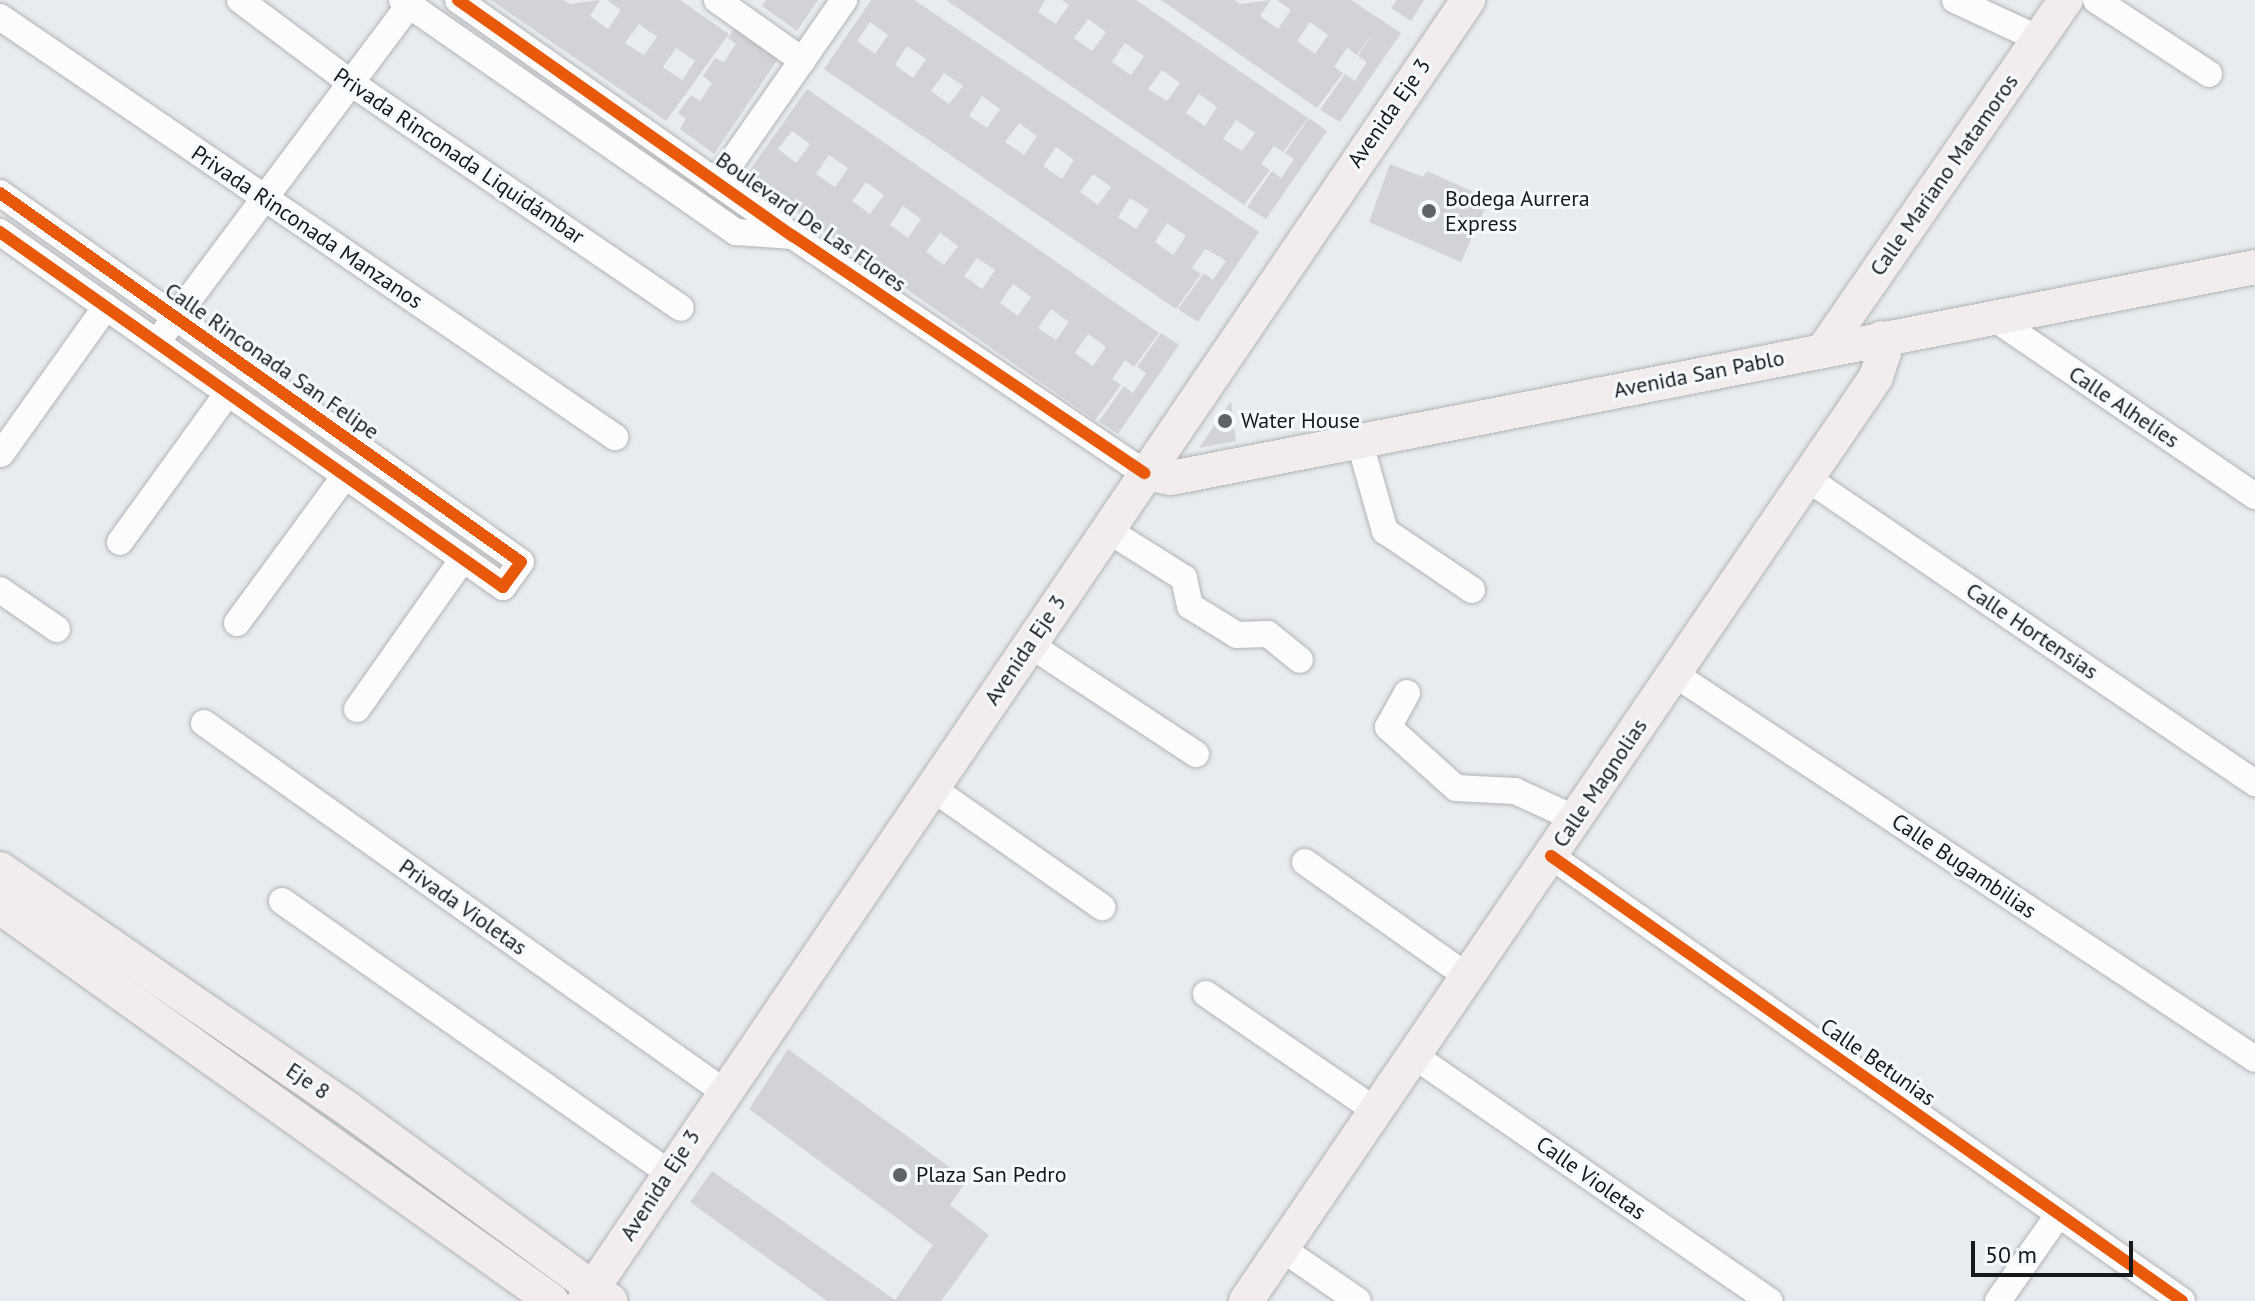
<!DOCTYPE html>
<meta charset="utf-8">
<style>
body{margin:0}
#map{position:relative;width:2255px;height:1301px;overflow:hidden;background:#e8ecf0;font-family:"PT Sans",sans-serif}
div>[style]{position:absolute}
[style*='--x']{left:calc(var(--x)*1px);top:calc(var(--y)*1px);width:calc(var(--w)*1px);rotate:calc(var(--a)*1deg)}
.building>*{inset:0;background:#d2d3d6}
.roads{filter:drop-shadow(0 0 2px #b1b4b7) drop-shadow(0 0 2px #b1b4b7)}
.minor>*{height:26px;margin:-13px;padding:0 13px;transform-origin:13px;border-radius:13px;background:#fcfcfd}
.major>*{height:34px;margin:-17px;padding:0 17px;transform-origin:17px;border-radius:17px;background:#f3eced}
.cycleway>*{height:12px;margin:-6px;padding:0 6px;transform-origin:6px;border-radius:6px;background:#e8590c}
.dots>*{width:22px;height:22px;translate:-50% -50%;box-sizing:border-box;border:4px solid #f5fafe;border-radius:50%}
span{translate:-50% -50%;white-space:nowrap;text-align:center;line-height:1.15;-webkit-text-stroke:6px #f5fafe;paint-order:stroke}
.street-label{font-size:22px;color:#16191b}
.poi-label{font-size:22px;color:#16191b}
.left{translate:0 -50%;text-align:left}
.scale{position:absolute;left:1971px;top:1241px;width:162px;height:36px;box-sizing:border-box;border:4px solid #16191b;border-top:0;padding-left:10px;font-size:24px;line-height:28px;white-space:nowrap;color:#16191b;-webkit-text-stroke:6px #f5fafe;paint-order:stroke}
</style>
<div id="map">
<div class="building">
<div style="clip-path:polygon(evenodd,491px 0,563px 0,570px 4px,600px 0,590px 16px,608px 29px,621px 10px,607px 0,680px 0,729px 34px,666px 121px,491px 0,639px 24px,657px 37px,644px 55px,625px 43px,639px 24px,491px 0,676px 48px,695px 61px,682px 80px,663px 67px,676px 48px)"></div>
<div style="clip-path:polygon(766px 0,818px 0,797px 31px,762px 6px)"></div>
<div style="clip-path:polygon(evenodd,871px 0,914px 0,1259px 232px,1198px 322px,1178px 309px,1204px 273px,1213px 280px,1218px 272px,1226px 261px,1215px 254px,1205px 249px,1192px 268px,1201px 274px,1176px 309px,824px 69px,871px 0,870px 22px,888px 35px,875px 54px,857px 41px,870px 22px,871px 0,907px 46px,926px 59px,913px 78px,895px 65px,907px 46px,871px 0,944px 73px,963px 86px,949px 104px,931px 91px,944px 73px,871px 0,982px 96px,1000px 109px,987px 128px,969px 116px,982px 96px,871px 0,1019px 123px,1037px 136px,1024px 155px,1005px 142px,1019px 123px,871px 0,1056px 147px,1074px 160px,1062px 179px,1043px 166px,1056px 147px,871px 0,1093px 174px,1111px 187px,1098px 205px,1080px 192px,1093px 174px,871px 0,1130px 198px,1149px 210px,1136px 229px,1118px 217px,1130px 198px,871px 0,1167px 223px,1186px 236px,1173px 255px,1155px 242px,1167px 223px)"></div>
<div style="clip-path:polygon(evenodd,946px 0,1045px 0,1038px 12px,1056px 24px,1069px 5px,1062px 0,1136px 0,1308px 118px,1283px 152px,1274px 146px,1261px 164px,1270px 170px,1244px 205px,946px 0,1088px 19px,1106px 32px,1092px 51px,1074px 38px,1088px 19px,946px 0,1125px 43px,1144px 56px,1131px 75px,1112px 62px,1125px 43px,946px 0,1162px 70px,1180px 83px,1167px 101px,1148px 89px,1162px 70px,946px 0,1199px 94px,1217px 107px,1205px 126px,1186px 113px,1199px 94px,946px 0,1236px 120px,1255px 133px,1242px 151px,1223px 139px,1236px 120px)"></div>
<div style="clip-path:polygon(evenodd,1161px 0,1234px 0,1240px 4px,1271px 0,1260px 16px,1278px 29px,1291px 10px,1277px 0,1351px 0,1401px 33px,1340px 122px,1320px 110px,1345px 74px,1355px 81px,1360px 73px,1367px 62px,1358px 56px,1374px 31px,1357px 55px,1347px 48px,1334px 67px,1343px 73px,1317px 108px,1161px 0,1310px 22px,1328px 35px,1315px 54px,1297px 41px,1310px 22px)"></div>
<div style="clip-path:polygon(1397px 0,1424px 0,1411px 21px,1391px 8px)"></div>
<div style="clip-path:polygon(734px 29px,778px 59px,714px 154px,680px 129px,686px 119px,678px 113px,691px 95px,700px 101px,712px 83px,703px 76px,715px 58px,724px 62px,736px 44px,728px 38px)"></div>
<div style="clip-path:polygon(evenodd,807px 89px,1159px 333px,1134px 367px,1125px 360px,1112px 379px,1121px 385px,1095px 420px,745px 177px,807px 89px,792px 131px,810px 144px,796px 163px,778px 149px,792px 131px,807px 89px,829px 155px,848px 168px,835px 187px,816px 174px,829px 155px,807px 89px,866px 182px,884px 195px,870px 214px,852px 201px,866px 182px,807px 89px,903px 206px,921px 219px,908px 238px,890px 225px,903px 206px,807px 89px,940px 233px,958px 246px,944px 265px,926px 252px,940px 233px,807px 89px,977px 258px,995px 270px,982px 289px,964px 276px,977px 258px,807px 89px,1013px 284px,1031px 297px,1018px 316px,1000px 303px,1013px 284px,807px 89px,1051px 309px,1069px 322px,1056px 340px,1038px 328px,1051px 309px,807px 89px,1088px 334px,1106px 347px,1093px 366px,1075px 353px,1088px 334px)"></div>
<div style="clip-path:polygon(1309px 118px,1327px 131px,1266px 219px,1247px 207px,1272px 171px,1281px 178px,1294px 159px,1285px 153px)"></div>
<div style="clip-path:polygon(1390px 164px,1423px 177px,1427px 171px,1489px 199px,1461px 262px,1369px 222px)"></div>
<div style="clip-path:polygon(1161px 333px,1179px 345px,1118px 434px,1099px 421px,1124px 386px,1133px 393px,1146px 373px,1137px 367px)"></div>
<div style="clip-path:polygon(1231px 401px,1236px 441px,1199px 448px)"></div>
<div style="clip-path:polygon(788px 1049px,967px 1180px,950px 1205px,989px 1235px,941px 1301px,827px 1301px,690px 1202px,712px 1171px,895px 1300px,933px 1245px,749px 1109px)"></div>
</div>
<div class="roads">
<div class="minor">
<div style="--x:240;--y:0;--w:139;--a:36.8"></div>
<div style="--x:351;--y:83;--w:399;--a:34.3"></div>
<div style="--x:402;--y:0;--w:407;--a:34.8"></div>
<div style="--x:736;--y:232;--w:57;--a:4"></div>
<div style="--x:458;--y:0;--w:410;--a:35.2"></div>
<div style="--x:793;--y:236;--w:424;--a:34"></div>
<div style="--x:717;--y:0;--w:105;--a:35.3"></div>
<div style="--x:1955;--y:0;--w:93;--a:24.9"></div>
<div style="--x:2096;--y:0;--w:135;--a:33.2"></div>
<div style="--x:0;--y:17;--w:745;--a:34.33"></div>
<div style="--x:717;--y:183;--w:223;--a:-55.2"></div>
<div style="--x:0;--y:193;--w:638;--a:35.31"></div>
<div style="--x:521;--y:562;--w:31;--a:126"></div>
<div style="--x:503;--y:587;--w:616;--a:-144.79"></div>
<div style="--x:1994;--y:318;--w:316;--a:34.3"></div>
<div style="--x:166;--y:330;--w:412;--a:-53.2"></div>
<div style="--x:1359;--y:440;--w:95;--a:74.1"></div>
<div style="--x:1385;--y:531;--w:105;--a:34.1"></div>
<div style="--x:1;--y:454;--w:181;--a:-54.5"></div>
<div style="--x:1808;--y:479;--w:541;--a:34.22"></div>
<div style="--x:1106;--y:529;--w:92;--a:32.1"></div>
<div style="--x:1184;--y:578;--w:29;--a:78"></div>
<div style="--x:1190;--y:606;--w:55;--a:31.7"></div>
<div style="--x:1237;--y:635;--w:31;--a:-2"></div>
<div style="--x:1268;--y:634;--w:41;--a:39.1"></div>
<div style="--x:120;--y:542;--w:184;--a:-54.1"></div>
<div style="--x:0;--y:590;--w:69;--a:34.4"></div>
<div style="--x:237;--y:623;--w:182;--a:-53.7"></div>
<div style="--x:1029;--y:644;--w:200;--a:33.4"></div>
<div style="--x:1673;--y:673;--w:698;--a:33.55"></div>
<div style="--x:1407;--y:693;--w:39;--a:119"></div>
<div style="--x:1388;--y:727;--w:91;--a:41.9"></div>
<div style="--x:1456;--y:788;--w:59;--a:2.9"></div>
<div style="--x:1515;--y:791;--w:67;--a:24.7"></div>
<div style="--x:357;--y:709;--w:184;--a:-54.8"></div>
<div style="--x:204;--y:723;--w:636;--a:35.34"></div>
<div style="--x:932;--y:788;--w:208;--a:35"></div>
<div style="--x:1551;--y:856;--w:772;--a:35.19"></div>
<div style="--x:1305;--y:862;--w:199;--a:35.2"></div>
<div style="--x:282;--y:901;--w:472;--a:35.1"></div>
<div style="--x:1206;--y:994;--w:205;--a:34.5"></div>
<div style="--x:1413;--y:1055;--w:433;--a:34.6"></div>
<div style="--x:1281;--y:1248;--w:93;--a:34.5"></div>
<div style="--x:1998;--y:1301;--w:106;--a:-55"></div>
</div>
<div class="major">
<div style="--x:1824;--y:349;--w:425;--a:-55.3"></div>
<div style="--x:1144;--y:473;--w:27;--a:10"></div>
<div style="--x:1171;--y:478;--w:1104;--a:-11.01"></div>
<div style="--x:0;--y:869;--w:418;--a:34.6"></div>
<div style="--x:344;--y:1106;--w:330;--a:36.2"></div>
<div style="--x:0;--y:907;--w:678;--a:35.52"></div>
<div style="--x:584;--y:1301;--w:1573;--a:-55.8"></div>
<div style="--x:1246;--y:1301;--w:1118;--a:-55.71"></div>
<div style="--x:1876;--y:377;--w:25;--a:-72"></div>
<div style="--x:1884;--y:353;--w:15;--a:-98"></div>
</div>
</div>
<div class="cycleway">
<div style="--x:458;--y:0;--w:410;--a:35.2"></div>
<div style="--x:793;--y:236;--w:424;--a:34"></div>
<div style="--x:0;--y:193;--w:638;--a:35.31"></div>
<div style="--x:521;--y:562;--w:31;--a:126"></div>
<div style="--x:503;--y:587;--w:616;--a:-144.79"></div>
<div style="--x:1551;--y:856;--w:772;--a:35.19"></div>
</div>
<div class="dots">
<div style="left:1429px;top:211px;background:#606366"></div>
<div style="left:1225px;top:421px;background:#606366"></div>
<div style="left:900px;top:1175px;background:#606366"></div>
</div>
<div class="street-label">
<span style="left:1389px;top:113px;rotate:-55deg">Avenida Eje 3</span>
<span style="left:459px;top:156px;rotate:34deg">Privada Rinconada Liquidámbar</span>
<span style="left:1944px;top:175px;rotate:-55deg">Calle Mariano Matamoros</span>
<span style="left:811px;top:222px;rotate:35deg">Boulevard De Las Flores</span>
<span style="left:307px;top:227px;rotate:34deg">Privada Rinconada Manzanos</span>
<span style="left:272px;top:361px;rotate:35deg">Calle Rinconada San Felipe</span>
<span style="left:1699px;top:374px;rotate:-11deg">Avenida San Pablo</span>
<span style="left:2124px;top:407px;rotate:34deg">Calle Alhelíes</span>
<span style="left:2032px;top:631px;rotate:34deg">Calle Hortensias</span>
<span style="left:1025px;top:650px;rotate:-56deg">Avenida Eje 3</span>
<span style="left:1600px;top:783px;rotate:-56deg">Calle Magnolias</span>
<span style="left:1964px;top:866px;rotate:34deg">Calle Bugambilias</span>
<span style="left:463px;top:907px;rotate:35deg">Privada Violetas</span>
<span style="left:1878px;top:1062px;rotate:35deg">Calle Betunias</span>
<span style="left:308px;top:1081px;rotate:34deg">Eje 8</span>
<span style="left:1591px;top:1178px;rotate:35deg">Calle Violetas</span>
<span style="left:660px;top:1185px;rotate:-57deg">Avenida Eje 3</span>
</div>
<div class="poi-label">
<span class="left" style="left:1445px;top:211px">Bodega Aurrera<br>Express</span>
<span class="left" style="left:1241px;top:421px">Water House</span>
<span class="left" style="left:916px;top:1175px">Plaza San Pedro</span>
</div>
<div class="scale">50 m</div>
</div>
